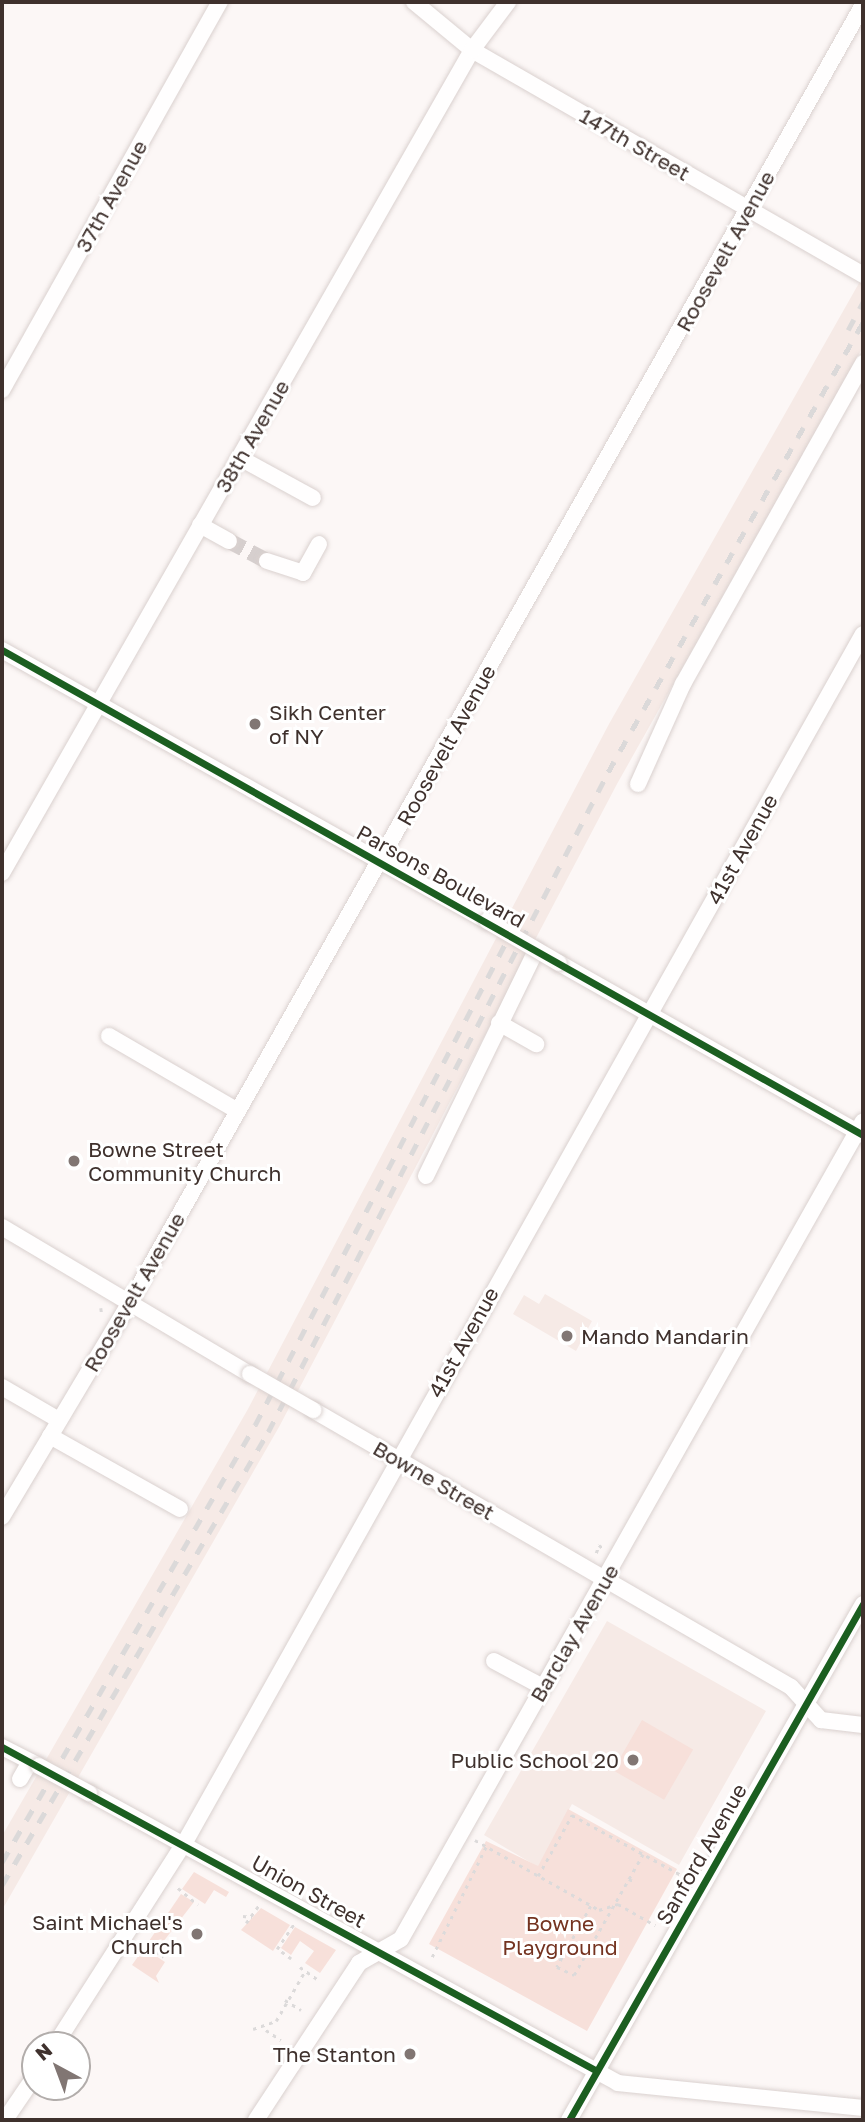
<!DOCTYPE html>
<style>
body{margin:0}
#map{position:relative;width:865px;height:2122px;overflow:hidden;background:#fcf7f6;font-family:"Golos Text",sans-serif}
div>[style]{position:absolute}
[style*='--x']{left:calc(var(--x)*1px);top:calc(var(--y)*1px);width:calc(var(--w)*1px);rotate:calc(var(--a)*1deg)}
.built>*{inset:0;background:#f6eae6}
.green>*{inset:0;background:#f7e0da;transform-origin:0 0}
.minor-tunnel>*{height:16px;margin-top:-8px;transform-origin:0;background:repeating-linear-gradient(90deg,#d6cfce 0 16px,transparent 0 24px)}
.path>*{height:2.5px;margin-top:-1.25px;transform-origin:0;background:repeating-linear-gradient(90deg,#dcdada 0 3.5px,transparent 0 8.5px)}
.roads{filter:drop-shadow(0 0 2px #dad1cf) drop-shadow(0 0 2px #dad1cf)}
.minor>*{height:16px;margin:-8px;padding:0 8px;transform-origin:8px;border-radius:8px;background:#fffefe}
.rail>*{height:4.5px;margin-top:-2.25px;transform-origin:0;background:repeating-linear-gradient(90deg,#dbd9d9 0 12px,transparent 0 24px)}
.bridges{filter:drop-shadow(0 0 2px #dad1cf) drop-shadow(0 0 2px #dad1cf)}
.minor-bridge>*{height:16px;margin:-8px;padding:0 8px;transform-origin:8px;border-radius:8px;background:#fffefe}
.cycleway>*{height:7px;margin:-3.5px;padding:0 3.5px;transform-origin:3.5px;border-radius:3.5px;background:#1b5e20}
.dots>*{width:19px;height:19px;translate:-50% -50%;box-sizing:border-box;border:4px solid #fff;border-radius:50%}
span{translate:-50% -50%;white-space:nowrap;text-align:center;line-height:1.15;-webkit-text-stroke:6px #fff;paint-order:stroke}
.street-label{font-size:21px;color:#3f312d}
.poi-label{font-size:21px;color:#3f312d}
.left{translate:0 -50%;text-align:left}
.right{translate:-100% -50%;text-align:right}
.park-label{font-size:21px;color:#743320}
.frame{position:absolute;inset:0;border:4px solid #3f312d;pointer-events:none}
.north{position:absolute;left:21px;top:2031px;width:70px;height:70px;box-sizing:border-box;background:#fff;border:2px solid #b2adab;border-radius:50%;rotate:319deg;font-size:19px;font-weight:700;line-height:28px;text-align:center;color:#3f312d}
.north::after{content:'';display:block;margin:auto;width:24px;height:32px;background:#817673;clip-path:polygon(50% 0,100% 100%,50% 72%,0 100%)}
</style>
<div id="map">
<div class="built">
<div style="clip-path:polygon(863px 276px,863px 347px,617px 784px,279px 1427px,2px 1910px,2px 1836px,248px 1409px,609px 724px)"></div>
<div style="clip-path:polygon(545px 1294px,592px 1321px,576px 1351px,513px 1314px,524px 1295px,539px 1304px)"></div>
<div style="clip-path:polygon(607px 1621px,766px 1711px,679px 1865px,572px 1804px,538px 1867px,484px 1835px)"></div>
</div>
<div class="green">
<div style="left:642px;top:1720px;width:59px;height:58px;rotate:30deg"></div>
<div style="clip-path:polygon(568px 1809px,677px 1869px,587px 2031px,429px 1944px,486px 1841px,538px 1866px)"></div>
<div style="clip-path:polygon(194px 1872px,229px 1892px,226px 1897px,214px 1890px,205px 1904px,182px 1889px)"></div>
<div style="clip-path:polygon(181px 1894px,194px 1902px,156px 1951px,147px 1944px)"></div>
<div style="clip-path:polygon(261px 1908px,290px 1925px,273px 1951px,241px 1930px)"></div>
<div style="clip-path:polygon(295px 1927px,336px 1950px,320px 1973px,305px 1963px,314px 1951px,300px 1941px,291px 1955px,281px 1948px)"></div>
<div style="clip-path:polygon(144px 1948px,165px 1962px,156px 1976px,159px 1983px,132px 1965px)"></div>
</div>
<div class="minor-tunnel">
<div style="--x:229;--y:541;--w:43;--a:27.8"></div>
</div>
<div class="path">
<div style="--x:101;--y:1308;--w:7;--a:82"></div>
<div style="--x:596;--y:1553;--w:9;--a:-69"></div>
<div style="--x:599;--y:1545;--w:6;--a:39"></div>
<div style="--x:475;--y:1840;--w:142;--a:29.4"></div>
<div style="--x:599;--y:1910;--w:20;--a:-18"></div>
<div style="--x:618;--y:1904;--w:43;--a:29.6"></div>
<div style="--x:538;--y:1876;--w:70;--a:-60.9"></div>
<div style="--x:572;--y:1815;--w:127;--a:28.8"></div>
<div style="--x:629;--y:1879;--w:7;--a:27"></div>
<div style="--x:178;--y:1888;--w:26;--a:40"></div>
<div style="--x:591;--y:1906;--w:70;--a:119.1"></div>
<div style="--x:557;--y:1967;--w:19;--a:25"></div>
<div style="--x:574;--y:1975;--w:139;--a:-60.3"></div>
<div style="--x:243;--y:1916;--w:9;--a:6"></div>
<div style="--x:246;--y:1923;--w:24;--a:-54"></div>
<div style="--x:141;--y:1942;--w:27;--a:33"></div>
<div style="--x:156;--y:1954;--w:14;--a:-45"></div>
<div style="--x:432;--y:1957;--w:123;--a:-63.9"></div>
<div style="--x:291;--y:1959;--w:17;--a:-144"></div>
<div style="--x:277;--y:1949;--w:30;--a:-56"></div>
<div style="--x:300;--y:1967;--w:24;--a:35"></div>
<div style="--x:285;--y:2000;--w:19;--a:32"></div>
<div style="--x:253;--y:2029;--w:24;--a:-19"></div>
<div style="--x:276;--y:2021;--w:58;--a:-59.9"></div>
<div style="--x:266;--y:2030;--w:18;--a:34"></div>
</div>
<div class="roads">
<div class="minor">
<div style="--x:414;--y:2;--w:75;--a:39.6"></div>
<div style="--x:472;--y:50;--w:451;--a:29.9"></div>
<div style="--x:2;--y:390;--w:445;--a:-60.7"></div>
<div style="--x:240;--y:458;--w:83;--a:28.7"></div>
<div style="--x:200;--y:525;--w:33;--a:29"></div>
<div style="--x:267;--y:561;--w:38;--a:18"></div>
<div style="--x:303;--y:573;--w:33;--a:-61"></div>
<div style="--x:2;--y:650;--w:556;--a:29.19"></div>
<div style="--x:638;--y:784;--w:110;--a:-65.8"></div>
<div style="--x:683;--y:684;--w:368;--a:-60.7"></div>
<div style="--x:2;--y:873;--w:948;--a:-60.27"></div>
<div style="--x:472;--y:50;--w:60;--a:-53.1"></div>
<div style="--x:559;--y:963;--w:349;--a:29.5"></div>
<div style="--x:499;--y:1023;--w:43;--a:29.6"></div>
<div style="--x:109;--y:1036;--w:149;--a:30.2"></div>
<div style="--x:426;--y:1176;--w:251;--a:-64"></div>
<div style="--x:2;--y:1227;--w:288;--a:30.7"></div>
<div style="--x:2;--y:1387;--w:66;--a:30.1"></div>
<div style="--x:313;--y:1410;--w:552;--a:30.09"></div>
<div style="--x:791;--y:1687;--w:45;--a:47.7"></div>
<div style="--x:821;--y:1720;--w:42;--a:6.8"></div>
<div style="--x:50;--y:1436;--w:149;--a:29.3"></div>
<div style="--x:2;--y:1517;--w:250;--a:-59.2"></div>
<div style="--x:130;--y:1302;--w:1490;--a:-60.53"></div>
<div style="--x:494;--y:1661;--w:55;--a:28"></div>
<div style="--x:2;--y:1747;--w:42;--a:27.2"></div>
<div style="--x:20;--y:1779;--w:20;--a:-60"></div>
<div style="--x:89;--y:1793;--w:603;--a:28.73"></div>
<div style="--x:618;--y:2083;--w:246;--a:5.8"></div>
<div style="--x:55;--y:2045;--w:241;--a:-57.4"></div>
<div style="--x:185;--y:1842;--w:1385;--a:-60.7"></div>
<div style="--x:5;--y:2120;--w:53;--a:-55.7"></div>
<div style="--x:256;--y:2120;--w:188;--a:-56.7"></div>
<div style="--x:359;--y:1963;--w:48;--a:-29.7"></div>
<div style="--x:401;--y:1939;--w:939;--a:-60.54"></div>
<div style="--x:569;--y:2120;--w:594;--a:-60.33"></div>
</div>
</div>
<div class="rail">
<div style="--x:848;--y:330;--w:32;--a:-62"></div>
<div style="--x:2;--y:1862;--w:505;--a:-59.93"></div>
<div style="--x:255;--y:1425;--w:570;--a:-62.54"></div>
<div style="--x:2;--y:1885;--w:525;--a:-59.58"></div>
<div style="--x:268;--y:1432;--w:742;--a:-62.74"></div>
<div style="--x:608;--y:772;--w:517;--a:-60.46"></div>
</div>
<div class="bridges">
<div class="minor-bridge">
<div style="--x:487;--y:921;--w:83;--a:30.3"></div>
<div style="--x:250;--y:1374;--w:73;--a:29.7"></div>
<div style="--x:39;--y:1766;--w:57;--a:28.4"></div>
</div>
</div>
<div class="cycleway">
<div style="--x:2;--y:650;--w:988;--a:29.39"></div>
<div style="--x:2;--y:1747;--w:677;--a:28.57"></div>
<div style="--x:569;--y:2120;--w:594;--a:-60.33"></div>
</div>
<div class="dots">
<div style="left:255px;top:724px;background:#817673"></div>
<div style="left:74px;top:1161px;background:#817673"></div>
<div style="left:567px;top:1336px;background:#817673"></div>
<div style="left:633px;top:1760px;background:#817673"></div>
<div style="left:197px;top:1934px;background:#817673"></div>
<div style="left:410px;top:2054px;background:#817673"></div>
</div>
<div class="street-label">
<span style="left:635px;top:144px;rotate:30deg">147th Street</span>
<span style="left:111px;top:196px;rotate:-61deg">37th Avenue</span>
<span style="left:725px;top:251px;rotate:-61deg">Roosevelt Avenue</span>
<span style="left:252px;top:436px;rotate:-60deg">38th Avenue</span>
<span style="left:446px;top:745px;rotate:-61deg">Roosevelt Avenue</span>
<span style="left:742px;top:849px;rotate:-61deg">41st Avenue</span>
<span style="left:441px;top:876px;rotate:29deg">Parsons Boulevard</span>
<span style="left:134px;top:1292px;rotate:-60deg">Roosevelt Avenue</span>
<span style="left:463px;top:1342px;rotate:-61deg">41st Avenue</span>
<span style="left:434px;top:1480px;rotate:30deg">Bowne Street</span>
<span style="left:574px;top:1633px;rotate:-60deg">Barclay Avenue</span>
<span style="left:701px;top:1854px;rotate:-60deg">Sanford Avenue</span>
<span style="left:309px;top:1891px;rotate:29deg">Union Street</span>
</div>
<div class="poi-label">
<span class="left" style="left:269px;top:724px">Sikh Center<br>of NY</span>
<span class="left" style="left:88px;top:1161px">Bowne Street<br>Community Church</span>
<span class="left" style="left:581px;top:1336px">Mando Mandarin</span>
<span class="right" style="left:619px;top:1760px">Public School 20</span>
<span class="right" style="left:183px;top:1934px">Saint Michael's<br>Church</span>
<span class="right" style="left:396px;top:2054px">The Stanton</span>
</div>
<div class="park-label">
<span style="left:560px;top:1935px">Bowne<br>Playground</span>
</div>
<div class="frame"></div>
<div class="north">N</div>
</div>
